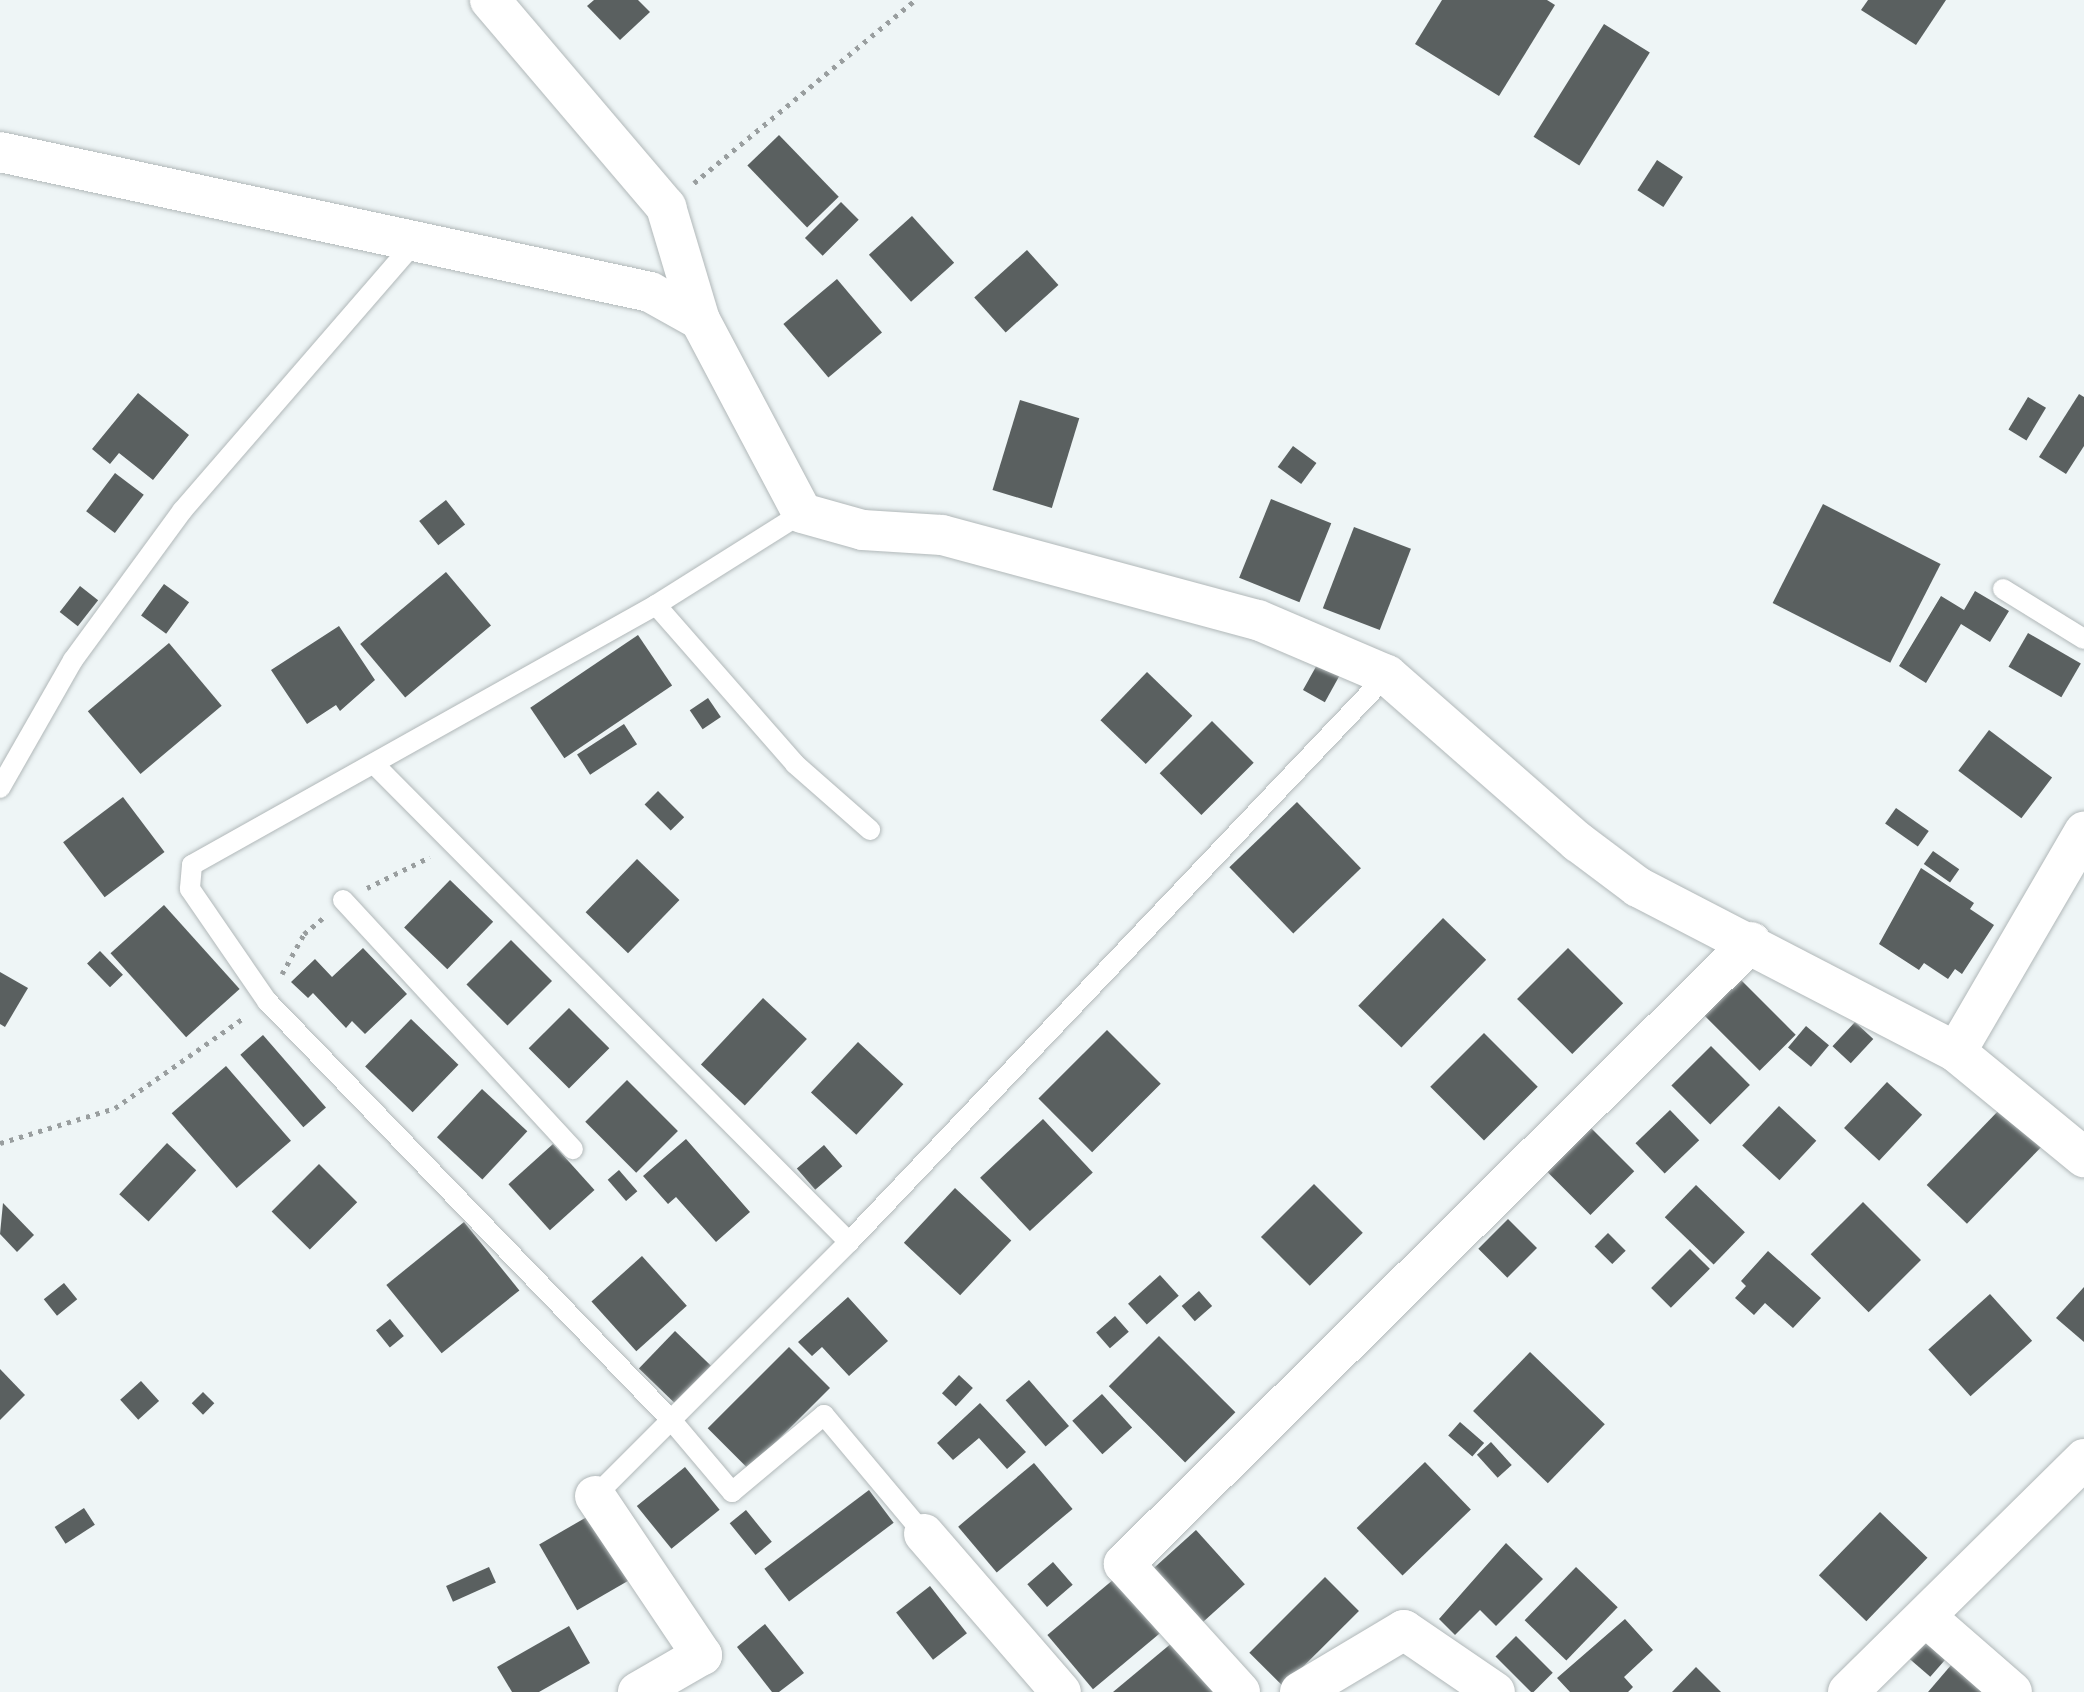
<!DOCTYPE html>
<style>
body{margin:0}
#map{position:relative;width:2084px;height:1692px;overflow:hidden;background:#eef5f6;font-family:"Fira Sans Condensed",sans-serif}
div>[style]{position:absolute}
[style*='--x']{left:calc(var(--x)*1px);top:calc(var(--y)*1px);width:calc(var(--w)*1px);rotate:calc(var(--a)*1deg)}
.building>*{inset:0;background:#5a6060;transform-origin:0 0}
.path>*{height:5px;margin-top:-2.5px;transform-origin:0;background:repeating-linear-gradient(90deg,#999e9f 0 4px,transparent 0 10px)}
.roads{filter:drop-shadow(0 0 2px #b1b8b9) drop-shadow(0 0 2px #b1b8b9)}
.lane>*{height:20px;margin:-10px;padding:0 10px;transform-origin:10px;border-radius:10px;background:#fff}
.street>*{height:40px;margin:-20px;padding:0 20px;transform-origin:20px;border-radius:20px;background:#fff}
span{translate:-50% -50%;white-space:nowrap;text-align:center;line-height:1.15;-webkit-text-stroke:6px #eef5f6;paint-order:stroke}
</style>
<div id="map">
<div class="building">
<div style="clip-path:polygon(594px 0,638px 0,650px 12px,620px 40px,587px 6px)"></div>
<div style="clip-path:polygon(1442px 0,1547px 0,1555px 5px,1499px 96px,1415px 44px)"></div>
<div style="clip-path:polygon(1868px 0,1946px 0,1916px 45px,1861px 10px)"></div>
<div style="left:1604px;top:24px;width:54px;height:133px;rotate:32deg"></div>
<div style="left:779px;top:135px;width:86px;height:44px;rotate:46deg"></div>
<div style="left:1657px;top:160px;width:31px;height:36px;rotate:33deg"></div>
<div style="left:841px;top:202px;width:25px;height:51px;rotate:45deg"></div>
<div style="left:912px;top:216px;width:63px;height:58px;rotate:48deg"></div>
<div style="left:1027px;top:250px;width:47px;height:71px;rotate:48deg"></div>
<div style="left:837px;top:279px;width:70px;height:70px;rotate:50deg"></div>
<div style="clip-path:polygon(138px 393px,189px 435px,153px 480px,119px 453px,110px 464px,92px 449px)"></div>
<div style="clip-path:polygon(2079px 394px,2084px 397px,2084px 446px,2066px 474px,2039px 457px)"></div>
<div style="left:2028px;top:397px;width:21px;height:38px;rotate:31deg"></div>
<div style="left:1020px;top:400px;width:62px;height:94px;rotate:17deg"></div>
<div style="left:1293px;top:446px;width:29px;height:26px;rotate:36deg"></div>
<div style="left:115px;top:473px;width:36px;height:48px;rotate:37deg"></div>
<div style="left:1271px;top:499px;width:65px;height:85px;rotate:22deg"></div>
<div style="left:446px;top:500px;width:31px;height:34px;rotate:52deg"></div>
<div style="left:1823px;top:504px;width:132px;height:111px;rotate:27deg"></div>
<div style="left:1354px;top:527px;width:61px;height:87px;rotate:21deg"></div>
<div style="left:446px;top:572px;width:70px;height:112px;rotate:50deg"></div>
<div style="left:164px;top:584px;width:31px;height:39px;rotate:36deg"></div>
<div style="left:80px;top:586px;width:23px;height:33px;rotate:38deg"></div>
<div style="clip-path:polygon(1975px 591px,2009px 611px,1990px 642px,1961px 624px,1926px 683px,1899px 666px,1941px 596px,1964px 610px)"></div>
<div style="clip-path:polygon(339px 626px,375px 680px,340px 711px,336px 705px,307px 724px,271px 670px)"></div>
<div style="left:2028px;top:633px;width:61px;height:39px;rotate:30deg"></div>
<div style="left:638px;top:635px;width:61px;height:130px;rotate:56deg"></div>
<div style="left:169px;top:643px;width:82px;height:106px;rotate:50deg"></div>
<div style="left:1318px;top:663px;width:25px;height:31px;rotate:29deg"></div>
<div style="left:1147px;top:672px;width:63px;height:67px;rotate:44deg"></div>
<div style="left:708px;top:698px;width:23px;height:22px;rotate:56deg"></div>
<div style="left:1212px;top:721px;width:59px;height:74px;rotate:45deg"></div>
<div style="left:624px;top:724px;width:24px;height:56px;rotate:57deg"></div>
<div style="left:1989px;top:730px;width:79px;height:51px;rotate:37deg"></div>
<div style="left:658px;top:791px;width:37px;height:19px;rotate:45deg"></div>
<div style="left:123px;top:797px;width:69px;height:75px;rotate:53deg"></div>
<div style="left:1297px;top:802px;width:92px;height:94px;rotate:46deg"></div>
<div style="left:1896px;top:808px;width:40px;height:19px;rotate:35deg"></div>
<div style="left:1933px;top:851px;width:32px;height:16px;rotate:35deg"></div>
<div style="left:637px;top:859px;width:59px;height:74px;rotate:44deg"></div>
<div style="clip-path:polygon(1921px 868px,1974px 903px,1970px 909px,1994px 925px,1962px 974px,1955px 969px,1948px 979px,1924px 963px,1919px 970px,1879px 944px)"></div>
<div style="left:450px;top:880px;width:60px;height:66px;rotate:44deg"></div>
<div style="left:164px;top:905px;width:113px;height:72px;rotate:48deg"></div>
<div style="left:1443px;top:918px;width:60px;height:122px;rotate:44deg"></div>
<div style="left:511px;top:940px;width:58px;height:63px;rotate:45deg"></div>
<div style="clip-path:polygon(363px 948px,407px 994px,365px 1034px,352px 1021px,346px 1028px,313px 993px,308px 998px,291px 982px,315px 959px,332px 977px)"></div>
<div style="left:1568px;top:948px;width:78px;height:72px;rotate:45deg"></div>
<div style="left:100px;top:951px;width:33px;height:18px;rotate:46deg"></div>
<div style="clip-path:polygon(0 972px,28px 988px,5px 1027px,0 1024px)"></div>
<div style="left:1737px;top:976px;width:83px;height:51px;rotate:45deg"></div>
<div style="left:763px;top:998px;width:60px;height:91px;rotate:43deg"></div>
<div style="left:569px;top:1008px;width:57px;height:57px;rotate:45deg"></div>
<div style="left:411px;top:1019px;width:66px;height:66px;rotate:44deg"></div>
<div style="left:1855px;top:1022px;width:25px;height:33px;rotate:43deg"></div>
<div style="left:1806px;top:1026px;width:30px;height:28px;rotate:40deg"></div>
<div style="left:1107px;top:1030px;width:76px;height:97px;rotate:45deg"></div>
<div style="left:1484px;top:1033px;width:76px;height:76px;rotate:45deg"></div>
<div style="left:263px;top:1035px;width:96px;height:30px;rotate:49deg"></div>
<div style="left:858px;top:1042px;width:62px;height:69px;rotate:43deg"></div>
<div style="left:1711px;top:1046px;width:55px;height:56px;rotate:45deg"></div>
<div style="left:226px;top:1066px;width:99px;height:72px;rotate:49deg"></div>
<div style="left:627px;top:1080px;width:72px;height:59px;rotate:45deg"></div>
<div style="left:1887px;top:1082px;width:48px;height:63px;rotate:43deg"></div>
<div style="left:482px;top:1089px;width:62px;height:66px;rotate:43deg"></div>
<div style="left:1779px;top:1106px;width:51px;height:54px;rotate:43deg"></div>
<div style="left:2001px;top:1108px;width:56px;height:107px;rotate:44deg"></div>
<div style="left:1670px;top:1110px;width:42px;height:48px;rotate:46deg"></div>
<div style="left:1043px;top:1119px;width:73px;height:86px;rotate:47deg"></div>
<div style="left:1589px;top:1126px;width:64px;height:62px;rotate:45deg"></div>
<div style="clip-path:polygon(686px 1139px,750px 1212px,716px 1242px,676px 1197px,668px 1204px,643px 1176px)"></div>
<div style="left:167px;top:1143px;width:40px;height:70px;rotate:43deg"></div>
<div style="left:553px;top:1144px;width:62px;height:60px;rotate:48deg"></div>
<div style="left:824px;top:1145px;width:28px;height:36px;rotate:49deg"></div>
<div style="left:319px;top:1164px;width:54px;height:67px;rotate:45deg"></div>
<div style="left:619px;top:1170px;width:28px;height:15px;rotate:49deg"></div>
<div style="left:1314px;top:1184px;width:69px;height:75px;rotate:45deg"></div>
<div style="left:1696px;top:1185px;width:68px;height:45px;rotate:44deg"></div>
<div style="left:955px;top:1188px;width:77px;height:75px;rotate:43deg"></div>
<div style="left:1863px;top:1202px;width:82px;height:74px;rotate:45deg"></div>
<div style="clip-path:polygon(3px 1203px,34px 1235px,17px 1252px,0 1234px)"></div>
<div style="left:1508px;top:1219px;width:41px;height:42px;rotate:45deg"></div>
<div style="left:464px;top:1222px;width:88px;height:100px;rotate:51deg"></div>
<div style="left:1608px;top:1233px;width:25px;height:19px;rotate:45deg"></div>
<div style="left:1690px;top:1249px;width:28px;height:55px;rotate:45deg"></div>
<div style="clip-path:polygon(1768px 1251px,1821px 1298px,1793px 1328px,1765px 1303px,1754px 1315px,1735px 1298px,1746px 1286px,1741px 1281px)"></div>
<div style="left:642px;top:1256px;width:67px;height:68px;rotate:48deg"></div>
<div style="left:1160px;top:1275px;width:28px;height:43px;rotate:48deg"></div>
<div style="left:64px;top:1283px;width:21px;height:26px;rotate:51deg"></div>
<div style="clip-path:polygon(2084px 1287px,2084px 1342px,2056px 1318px)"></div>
<div style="left:1199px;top:1291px;width:20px;height:23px;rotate:49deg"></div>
<div style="left:1990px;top:1294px;width:63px;height:83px;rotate:48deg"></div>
<div style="clip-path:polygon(848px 1297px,888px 1341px,849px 1376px,822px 1347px,812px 1356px,798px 1342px)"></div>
<div style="left:1115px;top:1316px;width:21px;height:25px;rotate:49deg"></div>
<div style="left:390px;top:1319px;width:22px;height:18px;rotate:51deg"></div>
<div style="left:675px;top:1331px;width:50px;height:52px;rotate:44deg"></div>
<div style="left:1159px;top:1336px;width:108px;height:71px;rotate:45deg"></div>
<div style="left:789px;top:1347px;width:58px;height:115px;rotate:45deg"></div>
<div style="left:1530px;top:1352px;width:104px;height:82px;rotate:44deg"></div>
<div style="clip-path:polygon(0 1369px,25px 1395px,0 1420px)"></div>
<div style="left:959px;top:1375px;width:19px;height:25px;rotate:43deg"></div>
<div style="left:1029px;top:1380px;width:61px;height:31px;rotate:49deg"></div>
<div style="left:141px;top:1381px;width:27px;height:28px;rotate:48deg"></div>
<div style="left:203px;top:1392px;width:16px;height:16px;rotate:45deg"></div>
<div style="left:1102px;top:1394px;width:45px;height:40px;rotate:48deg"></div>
<div style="clip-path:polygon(980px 1403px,1026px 1452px,1007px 1469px,979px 1438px,953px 1460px,937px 1443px)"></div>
<div style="left:1460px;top:1422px;width:32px;height:18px;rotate:41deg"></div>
<div style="left:1491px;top:1442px;width:31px;height:19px;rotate:48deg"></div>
<div style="left:1425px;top:1462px;width:66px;height:95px;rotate:46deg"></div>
<div style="left:1034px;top:1463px;width:60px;height:99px;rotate:50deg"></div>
<div style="left:685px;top:1467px;width:55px;height:62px;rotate:51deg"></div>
<div style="left:869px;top:1490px;width:41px;height:131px;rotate:53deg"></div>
<div style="left:84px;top:1508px;width:20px;height:35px;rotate:57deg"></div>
<div style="left:746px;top:1510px;width:41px;height:21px;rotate:51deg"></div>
<div style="left:1880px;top:1512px;width:66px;height:88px;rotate:44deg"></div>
<div style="left:592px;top:1514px;width:76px;height:61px;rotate:60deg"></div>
<div style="left:1196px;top:1530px;width:73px;height:75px;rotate:48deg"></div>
<div style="clip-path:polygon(1506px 1543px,1543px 1579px,1496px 1626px,1480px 1610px,1455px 1635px,1439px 1619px)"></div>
<div style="left:1053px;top:1562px;width:30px;height:34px;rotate:49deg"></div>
<div style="left:489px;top:1567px;width:17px;height:47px;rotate:66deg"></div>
<div style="left:1576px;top:1567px;width:58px;height:74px;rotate:44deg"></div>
<div style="left:1325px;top:1577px;width:48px;height:107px;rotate:45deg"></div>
<div style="left:1114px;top:1579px;width:71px;height:87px;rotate:50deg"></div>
<div style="left:930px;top:1586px;width:60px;height:43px;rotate:52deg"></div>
<div style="clip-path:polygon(1625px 1619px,1653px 1650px,1624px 1677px,1633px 1687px,1628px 1692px,1570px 1692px,1557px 1678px)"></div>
<div style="clip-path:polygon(765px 1624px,804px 1673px,779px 1692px,772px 1692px,737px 1647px)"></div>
<div style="clip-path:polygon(569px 1626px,590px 1663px,539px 1692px,512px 1692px,497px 1667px)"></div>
<div style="left:1516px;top:1636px;width:52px;height:29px;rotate:45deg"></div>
<div style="left:1926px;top:1636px;width:30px;height:28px;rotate:41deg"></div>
<div style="clip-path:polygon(1173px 1642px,1215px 1692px,1113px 1692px)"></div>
<div style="clip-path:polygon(1958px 1657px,1999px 1692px,1928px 1692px)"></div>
<div style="clip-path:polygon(1696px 1667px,1721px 1692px,1672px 1692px)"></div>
</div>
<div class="path">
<div style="--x:694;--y:183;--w:287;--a:-39.6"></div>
<div style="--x:367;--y:888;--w:70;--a:-26.2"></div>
<div style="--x:282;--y:974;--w:46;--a:-61.2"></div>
<div style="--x:304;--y:934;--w:25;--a:-40"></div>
<div style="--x:0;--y:1143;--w:120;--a:-16.9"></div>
<div style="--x:115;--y:1108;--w:159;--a:-35"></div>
</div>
<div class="roads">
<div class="lane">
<div style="--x:802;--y:513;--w:173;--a:147.8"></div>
<div style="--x:656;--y:605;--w:532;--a:150.74"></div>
<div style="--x:192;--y:865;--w:24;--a:95"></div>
<div style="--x:190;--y:889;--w:136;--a:55.5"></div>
<div style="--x:267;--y:1001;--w:583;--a:46.04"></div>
<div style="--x:672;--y:1421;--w:93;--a:49.8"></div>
<div style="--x:732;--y:1492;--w:120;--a:-39.9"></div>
<div style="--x:824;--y:1415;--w:155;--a:50"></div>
<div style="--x:2003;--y:589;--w:95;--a:31.7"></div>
<div style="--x:656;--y:605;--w:211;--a:48.8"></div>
<div style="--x:795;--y:764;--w:100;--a:41.3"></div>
<div style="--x:374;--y:764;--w:674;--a:45.18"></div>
<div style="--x:0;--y:788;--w:147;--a:-60.3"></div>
<div style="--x:73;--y:660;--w:185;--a:-53.8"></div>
<div style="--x:182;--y:511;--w:356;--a:-49.1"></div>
<div style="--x:343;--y:900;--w:339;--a:47.3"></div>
<div style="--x:595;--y:1496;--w:359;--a:-45"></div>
<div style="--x:849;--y:1242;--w:782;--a:-46.5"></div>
</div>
<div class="street">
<div style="--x:490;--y:0;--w:272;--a:49.6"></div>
<div style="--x:666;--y:207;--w:118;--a:73.3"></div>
<div style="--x:0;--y:152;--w:665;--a:12.15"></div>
<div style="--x:650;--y:292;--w:57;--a:29.2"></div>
<div style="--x:700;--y:320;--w:218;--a:62.1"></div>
<div style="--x:802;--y:513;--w:63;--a:15.6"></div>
<div style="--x:863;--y:530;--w:79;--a:3.6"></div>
<div style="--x:942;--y:535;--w:327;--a:15.1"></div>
<div style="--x:1258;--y:620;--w:140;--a:23.1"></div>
<div style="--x:1387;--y:675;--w:254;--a:41.2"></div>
<div style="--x:1578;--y:842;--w:75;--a:36.9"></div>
<div style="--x:1638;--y:887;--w:358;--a:27.4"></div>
<div style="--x:1956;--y:1052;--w:166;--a:39.4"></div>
<div style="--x:1956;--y:1052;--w:255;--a:-59.8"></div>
<div style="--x:595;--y:1496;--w:192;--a:56.1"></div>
<div style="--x:702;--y:1655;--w:74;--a:150"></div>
<div style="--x:924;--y:1534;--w:209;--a:49.1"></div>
<div style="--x:1926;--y:1617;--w:114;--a:41.1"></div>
<div style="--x:1240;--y:1692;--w:173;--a:-132.2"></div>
<div style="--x:1124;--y:1564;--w:883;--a:-44.77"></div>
<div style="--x:1300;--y:1692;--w:121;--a:-30.8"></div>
<div style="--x:1404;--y:1630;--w:110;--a:34.3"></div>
<div style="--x:1848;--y:1692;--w:332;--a:-44.6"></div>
</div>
</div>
</div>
